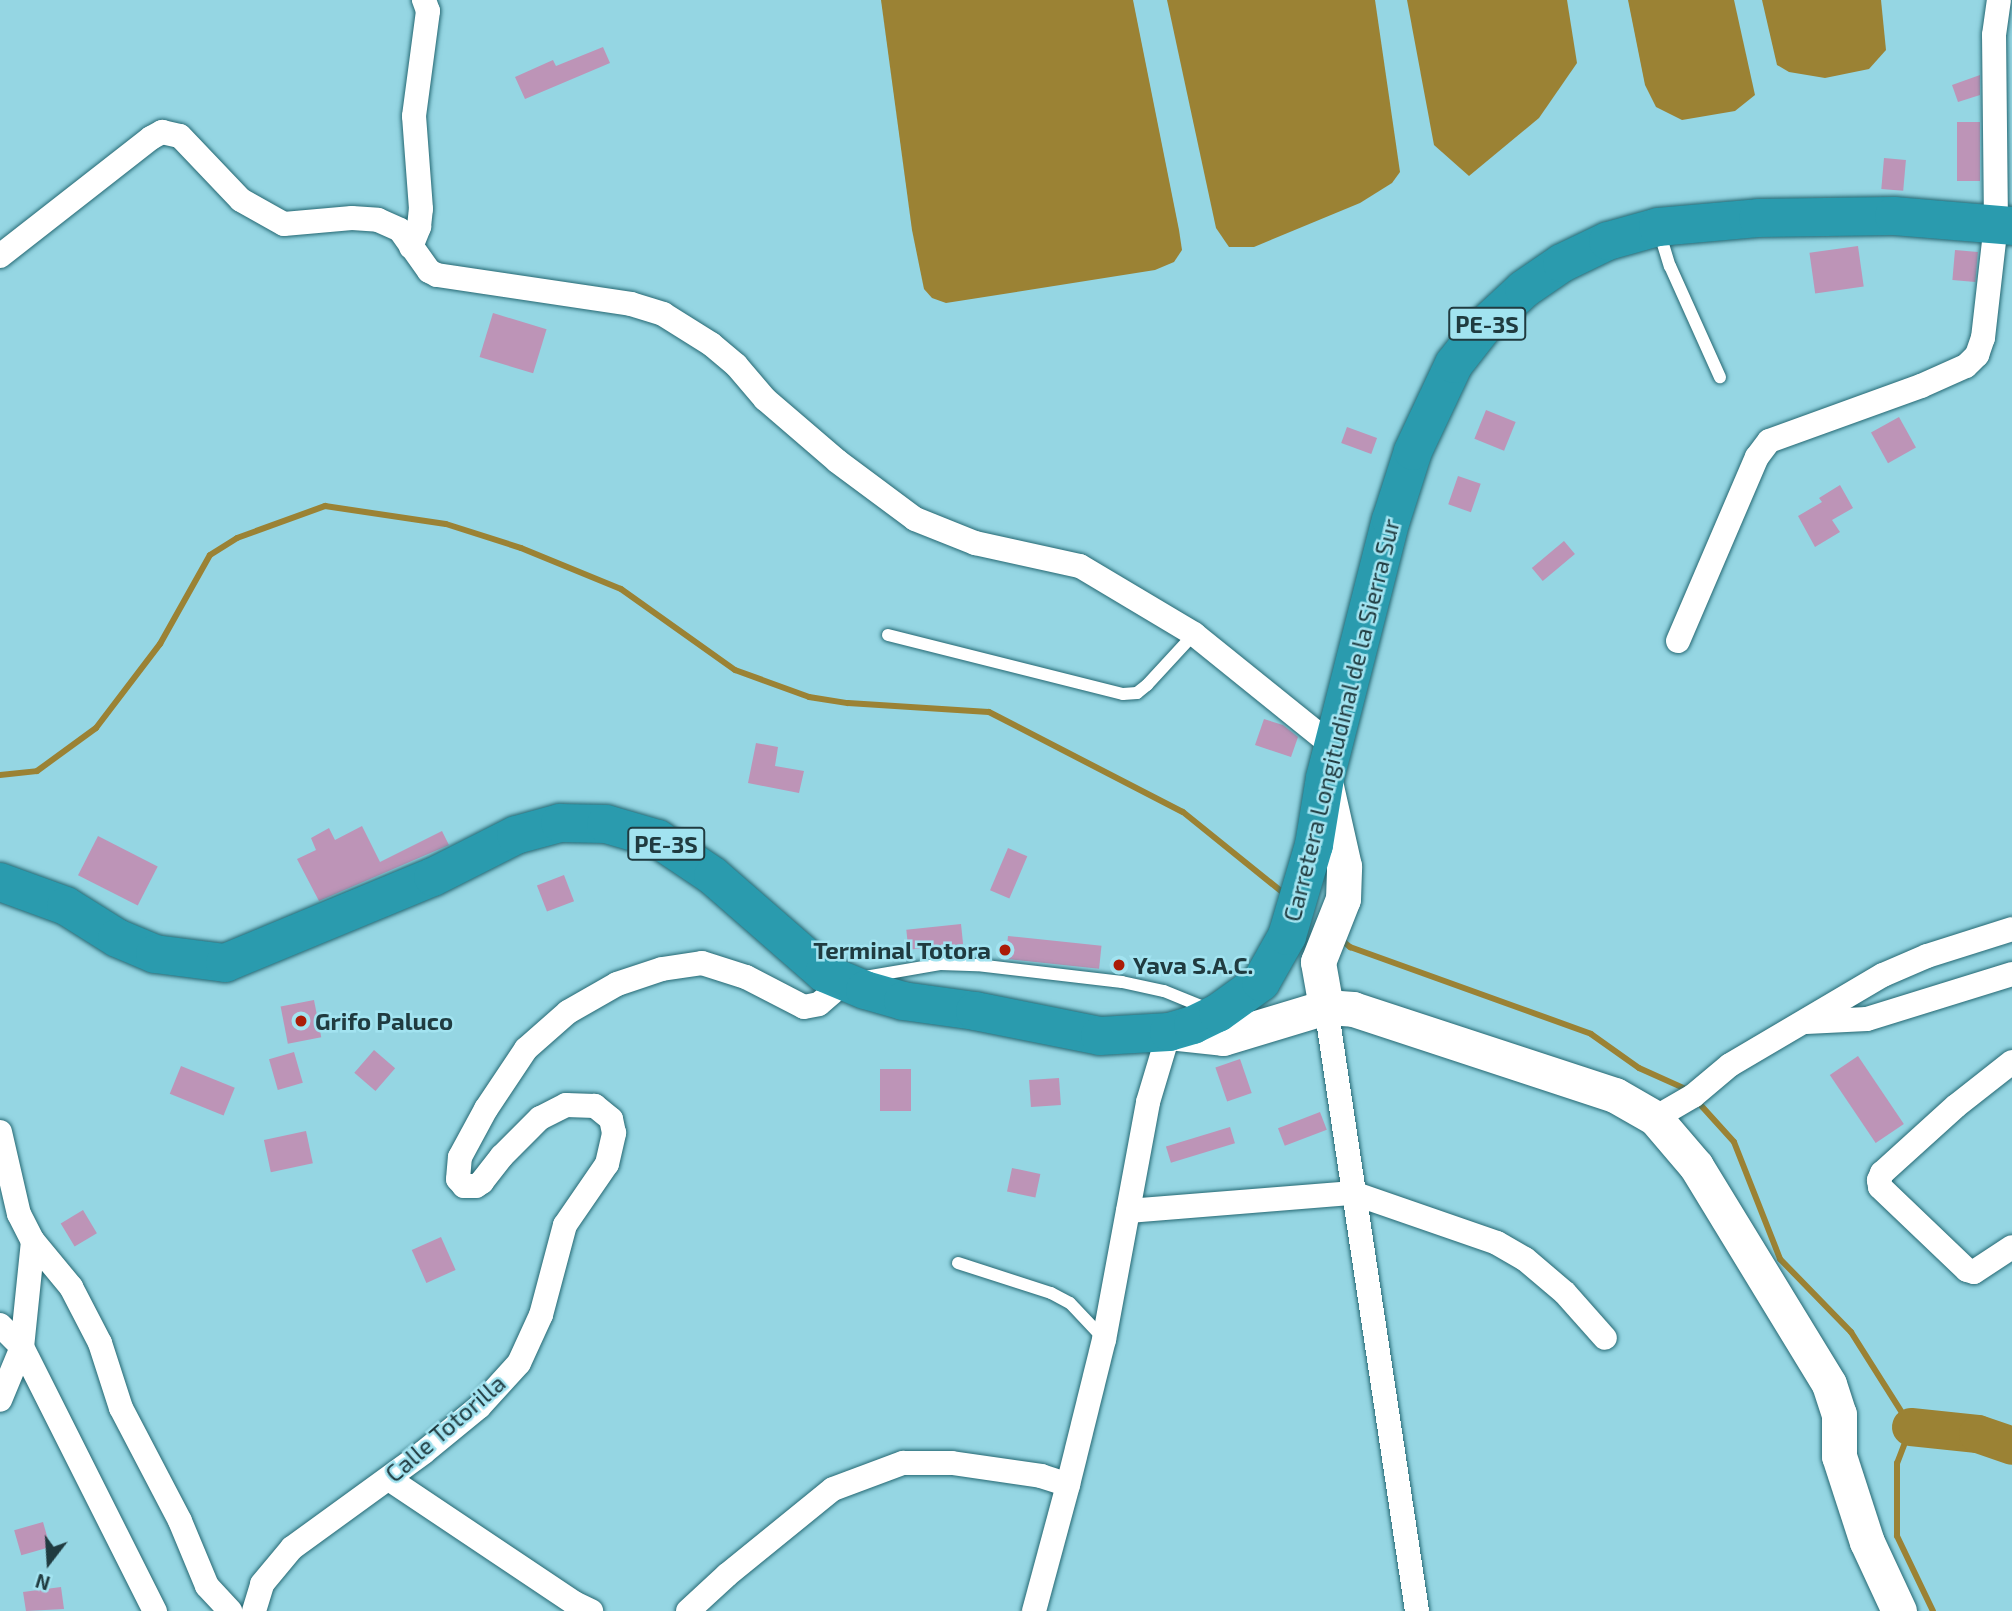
<!DOCTYPE html>
<style>
body{margin:0}
#map{position:relative;width:2012px;height:1611px;overflow:hidden;background:#95d6e3;font-family:"Exo 2",sans-serif}
div>[style]{position:absolute}
[style*='--x']{left:calc(var(--x)*1px);top:calc(var(--y)*1px);width:calc(var(--w)*1px);rotate:calc(var(--a)*1deg)}
.water>*{inset:0;background:#9b8234}
.stream>*{height:6px;margin:-3px;padding:0 3px;transform-origin:3px;border-radius:3px;background:#9b8234}
.river>*{height:38px;margin:-19px;padding:0 19px;transform-origin:19px;border-radius:19px;background:#9b8234}
.building>*{inset:0;background:#bd94b7;transform-origin:0 0}
.roads{filter:drop-shadow(0 0 2px #256873) drop-shadow(0 0 2px #256873)}
.lane>*{height:12px;margin:-6px;padding:0 6px;transform-origin:6px;border-radius:6px;background:#fff}
.street>*{height:24px;margin:-12px;padding:0 12px;transform-origin:12px;border-radius:12px;background:#fff}
.secondary>*{height:35px;margin:-17.5px;padding:0 17.5px;transform-origin:17.5px;border-radius:17.5px;background:#fff}
.highway>*{height:38px;margin:-19px;padding:0 19px;transform-origin:19px;border-radius:19px;background:#2a9bae}
.dots>*{width:19px;height:19px;translate:-50% -50%;box-sizing:border-box;border:4px solid #a2e3f0;border-radius:50%}
span{translate:-50% -50%;white-space:nowrap;text-align:center;line-height:1.15;-webkit-text-stroke:5px #a2e3f0;paint-order:stroke}
.shield-label span{padding:2px 5px;background:#a2e3f0;border:2px solid;border-radius:5px;-webkit-text-stroke-width:0}
.shield-label{font-size:23px;color:#203b40;font-weight:700}
.street-label{font-size:24px;color:#203b40}
.poi-label{font-size:24px;color:#203b40;font-weight:700}
.right{translate:-100% -50%;text-align:right}
.left{translate:0 -50%;text-align:left}
.north{position:absolute;left:14px;top:1527px;width:70px;height:70px;-webkit-text-stroke:5px #a2e3f0;paint-order:stroke;rotate:197deg;font-size:19px;font-weight:700;line-height:28px;text-align:center;color:#203b40}
.north::after{content:'';display:block;margin:auto;width:24px;height:32px;background:#203b40;clip-path:polygon(50% 0,100% 100%,50% 72%,0 100%)}
</style>
<div id="map">
<div class="water">
<div style="clip-path:polygon(881px 0,1133px 0,1179px 230px,1182px 250px,1174px 262px,1155px 270px,946px 303px,932px 298px,924px 289px,912px 230px)"></div>
<div style="clip-path:polygon(1167px 0,1375px 0,1400px 172px,1392px 183px,1360px 203px,1254px 247px,1229px 247px,1216px 228px)"></div>
<div style="clip-path:polygon(1407px 0,1567px 0,1577px 63px,1539px 118px,1469px 176px,1434px 145px)"></div>
<div style="clip-path:polygon(1628px 0,1734px 0,1755px 95px,1735px 111px,1682px 120px,1656px 107px,1645px 85px)"></div>
<div style="clip-path:polygon(1762px 0,1881px 0,1886px 50px,1869px 69px,1825px 78px,1789px 72px,1777px 65px)"></div>
</div>
<div class="stream">
<div style="--x:0;--y:775;--w:37;--a:-6"></div>
<div style="--x:37;--y:771;--w:73;--a:-36.1"></div>
<div style="--x:96;--y:728;--w:106;--a:-52.7"></div>
<div style="--x:160;--y:644;--w:102;--a:-60.7"></div>
<div style="--x:210;--y:555;--w:32;--a:-32"></div>
<div style="--x:237;--y:538;--w:94;--a:-20"></div>
<div style="--x:325;--y:506;--w:122;--a:8.5"></div>
<div style="--x:446;--y:524;--w:79;--a:17.7"></div>
<div style="--x:521;--y:548;--w:108;--a:22.3"></div>
<div style="--x:621;--y:589;--w:140;--a:35.4"></div>
<div style="--x:735;--y:670;--w:79;--a:20"></div>
<div style="--x:809;--y:697;--w:39;--a:9"></div>
<div style="--x:848;--y:703;--w:141;--a:3.7"></div>
<div style="--x:989;--y:712;--w:218;--a:27.3"></div>
<div style="--x:1183;--y:812;--w:132;--a:38.9"></div>
<div style="--x:1338;--y:937;--w:16;--a:40"></div>
<div style="--x:1350;--y:947;--w:256;--a:19.8"></div>
<div style="--x:1591;--y:1034;--w:59;--a:35.3"></div>
<div style="--x:1639;--y:1068;--w:54;--a:24.2"></div>
<div style="--x:1697;--y:1101;--w:55;--a:47.9"></div>
<div style="--x:1734;--y:1142;--w:126;--a:68.5"></div>
<div style="--x:1780;--y:1259;--w:102;--a:45.8"></div>
<div style="--x:1851;--y:1332;--w:112;--a:57.7"></div>
<div style="--x:1911;--y:1427;--w:39;--a:111"></div>
<div style="--x:1897;--y:1463;--w:73;--a:90"></div>
<div style="--x:1897;--y:1536;--w:83;--a:64.4"></div>
</div>
<div class="river">
<div style="--x:1911;--y:1427;--w:67;--a:6"></div>
<div style="--x:1978;--y:1434;--w:36;--a:19"></div>
</div>
<div class="building">
<div style="clip-path:polygon(603px 47px,610px 63px,525px 99px,515px 77px,553px 60px,556px 66px)"></div>
<div style="clip-path:polygon(1980px 75px,1980px 95px,1958px 102px,1952px 85px)"></div>
<div style="left:1957px;top:122px;width:23px;height:59px"></div>
<div style="left:1884px;top:158px;width:22px;height:31px;rotate:5deg"></div>
<div style="left:1858px;top:246px;width:41px;height:49px;rotate:82deg"></div>
<div style="left:1955px;top:250px;width:23px;height:30px;rotate:5deg"></div>
<div style="left:493px;top:313px;width:56px;height:46px;rotate:17deg"></div>
<div style="left:1486px;top:410px;width:32px;height:31px;rotate:22deg"></div>
<div style="left:1899px;top:417px;width:35px;height:32px;rotate:61deg"></div>
<div style="left:1347px;top:427px;width:32px;height:17px;rotate:20deg"></div>
<div style="left:1458px;top:476px;width:24px;height:30px;rotate:19deg"></div>
<div style="clip-path:polygon(1840px 485px,1853px 508px,1832px 520px,1840px 532px,1815px 547px,1798px 516px,1822px 502px,1819px 498px)"></div>
<div style="left:1564px;top:541px;width:17px;height:42px;rotate:50deg"></div>
<div style="clip-path:polygon(1264px 719px,1283px 725px,1298px 737px,1291px 757px,1255px 745px)"></div>
<div style="clip-path:polygon(756px 743px,778px 747px,775px 766px,804px 771px,799px 793px,748px 783px)"></div>
<div style="clip-path:polygon(362px 826px,380px 862px,442px 831px,449px 845px,319px 901px,297px 859px,316px 850px,311px 838px,329px 828px,335px 840px)"></div>
<div style="left:98px;top:836px;width:67px;height:44px;rotate:27deg"></div>
<div style="left:1008px;top:848px;width:21px;height:46px;rotate:23deg"></div>
<div style="left:564px;top:875px;width:28px;height:29px;rotate:69deg"></div>
<div style="left:961px;top:924px;width:20px;height:55px;rotate:84deg"></div>
<div style="left:1008px;top:936px;width:94px;height:23px;rotate:6deg"></div>
<div style="left:314px;top:1000px;width:38px;height:34px;rotate:79deg"></div>
<div style="left:374px;top:1050px;width:28px;height:30px;rotate:41deg"></div>
<div style="left:294px;top:1052px;width:32px;height:26px;rotate:74deg"></div>
<div style="left:1858px;top:1056px;width:82px;height:34px;rotate:56deg"></div>
<div style="left:1240px;top:1059px;width:36px;height:26px;rotate:71deg"></div>
<div style="left:181px;top:1066px;width:58px;height:30px;rotate:22deg"></div>
<div style="left:880px;top:1069px;width:31px;height:42px"></div>
<div style="left:1059px;top:1078px;width:27px;height:30px;rotate:86deg"></div>
<div style="left:1320px;top:1112px;width:19px;height:45px;rotate:69deg"></div>
<div style="left:1230px;top:1127px;width:17px;height:67px;rotate:73deg"></div>
<div style="left:306px;top:1131px;width:33px;height:43px;rotate:78deg"></div>
<div style="left:1012px;top:1168px;width:29px;height:24px;rotate:12deg"></div>
<div style="left:83px;top:1210px;width:27px;height:26px;rotate:59deg"></div>
<div style="left:441px;top:1237px;width:36px;height:32px;rotate:66deg"></div>
<div style="left:43px;top:1522px;width:26px;height:30px;rotate:74deg"></div>
<div style="clip-path:polygon(61px 1587px,64px 1609px,26px 1611px,23px 1592px)"></div>
</div>
<div class="roads">
<div class="lane">
<div style="--x:1659;--y:231;--w:37;--a:73"></div>
<div style="--x:1670;--y:266;--w:122;--a:65.8"></div>
<div style="--x:888;--y:635;--w:242;--a:14.1"></div>
<div style="--x:1123;--y:694;--w:14;--a:-4"></div>
<div style="--x:1137;--y:693;--w:13;--a:-39"></div>
<div style="--x:1147;--y:685;--w:69;--a:-47.3"></div>
<div style="--x:865;--y:977;--w:76;--a:-9.8"></div>
<div style="--x:940;--y:964;--w:37;--a:2"></div>
<div style="--x:977;--y:965;--w:146;--a:6.7"></div>
<div style="--x:1122;--y:982;--w:43;--a:12.1"></div>
<div style="--x:1164;--y:991;--w:48;--a:22.2"></div>
<div style="--x:958;--y:1263;--w:98;--a:17.9"></div>
<div style="--x:1051;--y:1293;--w:21;--a:28"></div>
<div style="--x:1070;--y:1303;--w:50;--a:46.6"></div>
</div>
<div class="street">
<div style="--x:411;--y:247;--w:22;--a:-68"></div>
<div style="--x:419;--y:227;--w:18;--a:-84"></div>
<div style="--x:421;--y:209;--w:93;--a:-94.3"></div>
<div style="--x:414;--y:116;--w:106;--a:-82.4"></div>
<div style="--x:428;--y:11;--w:12;--a:-110"></div>
<div style="--x:0;--y:256;--w:192;--a:-38"></div>
<div style="--x:151;--y:138;--w:13;--a:-29"></div>
<div style="--x:162;--y:132;--w:18;--a:13"></div>
<div style="--x:180;--y:136;--w:88;--a:46.4"></div>
<div style="--x:241;--y:200;--w:49;--a:29.2"></div>
<div style="--x:284;--y:224;--w:68;--a:-5"></div>
<div style="--x:352;--y:218;--w:26;--a:4"></div>
<div style="--x:378;--y:220;--w:24;--a:24"></div>
<div style="--x:400;--y:230;--w:50;--a:54.7"></div>
<div style="--x:429;--y:271;--w:9;--a:27"></div>
<div style="--x:437;--y:275;--w:196;--a:8.5"></div>
<div style="--x:631;--y:304;--w:34;--a:17"></div>
<div style="--x:663;--y:314;--w:57;--a:32"></div>
<div style="--x:711;--y:344;--w:33;--a:40"></div>
<div style="--x:736;--y:365;--w:45;--a:49.5"></div>
<div style="--x:765;--y:399;--w:95;--a:40.7"></div>
<div style="--x:837;--y:461;--w:97;--a:36.6"></div>
<div style="--x:915;--y:519;--w:65;--a:21.8"></div>
<div style="--x:975;--y:543;--w:107;--a:12.4"></div>
<div style="--x:1080;--y:566;--w:133;--a:30.8"></div>
<div style="--x:1194;--y:634;--w:179;--a:38.9"></div>
<div style="--x:1678;--y:641;--w:200;--a:-66.8"></div>
<div style="--x:1757;--y:457;--w:20;--a:-53"></div>
<div style="--x:1769;--y:441;--w:162;--a:-19.9"></div>
<div style="--x:1921;--y:386;--w:49;--a:-24"></div>
<div style="--x:1966;--y:366;--w:16;--a:-45"></div>
<div style="--x:1977;--y:355;--w:18;--a:-71"></div>
<div style="--x:1983;--y:338;--w:115;--a:-83.5"></div>
<div style="--x:1996;--y:224;--w:189;--a:-90.6"></div>
<div style="--x:1994;--y:35;--w:35;--a:-82"></div>
<div style="--x:1326;--y:1007;--w:611;--a:81.43"></div>
<div style="--x:1806;--y:1022;--w:61;--a:-2.8"></div>
<div style="--x:1867;--y:1019;--w:152;--a:-17.2"></div>
<div style="--x:2012;--y:1062;--w:71;--a:141.8"></div>
<div style="--x:1956;--y:1106;--w:100;--a:137.8"></div>
<div style="--x:1882;--y:1173;--w:8;--a:113"></div>
<div style="--x:1879;--y:1180;--w:7;--a:82"></div>
<div style="--x:1880;--y:1187;--w:120;--a:43.7"></div>
<div style="--x:1967;--y:1270;--w:7;--a:16"></div>
<div style="--x:1974;--y:1272;--w:45;--a:-33.3"></div>
<div style="--x:1655;--y:1118;--w:44;--a:-30.1"></div>
<div style="--x:1693;--y:1096;--w:48;--a:-40"></div>
<div style="--x:1730;--y:1065;--w:178;--a:-30.5"></div>
<div style="--x:1883;--y:975;--w:48;--a:-23.4"></div>
<div style="--x:1927;--y:956;--w:89;--a:-17.6"></div>
<div style="--x:0;--y:1132;--w:84;--a:77"></div>
<div style="--x:19;--y:1214;--w:30;--a:63"></div>
<div style="--x:33;--y:1241;--w:107;--a:95.9"></div>
<div style="--x:22;--y:1347;--w:57;--a:112.5"></div>
<div style="--x:1128;--y:1211;--w:226;--a:-4.6"></div>
<div style="--x:1353;--y:1193;--w:152;--a:19.1"></div>
<div style="--x:1497;--y:1243;--w:32;--a:30"></div>
<div style="--x:1525;--y:1259;--w:52;--a:40.4"></div>
<div style="--x:1565;--y:1293;--w:60;--a:48.4"></div>
<div style="--x:33;--y:1241;--w:60;--a:50.4"></div>
<div style="--x:71;--y:1287;--w:63;--a:62.6"></div>
<div style="--x:100;--y:1343;--w:68;--a:72.1"></div>
<div style="--x:121;--y:1408;--w:127;--a:62.4"></div>
<div style="--x:180;--y:1521;--w:70;--a:67.4"></div>
<div style="--x:207;--y:1586;--w:34;--a:47"></div>
<div style="--x:0;--y:1325;--w:31;--a:45"></div>
<div style="--x:22;--y:1347;--w:296;--a:63.3"></div>
<div style="--x:389;--y:1479;--w:223;--a:33.8"></div>
<div style="--x:574;--y:1603;--w:19;--a:25"></div>
<div style="--x:1068;--y:1485;--w:149;--a:-76.1"></div>
<div style="--x:1104;--y:1340;--w:242;--a:-79.5"></div>
<div style="--x:1148;--y:1102;--w:73;--a:-73.3"></div>
<div style="--x:254;--y:1611;--w:28;--a:-73"></div>
<div style="--x:262;--y:1584;--w:47;--a:-50.2"></div>
<div style="--x:292;--y:1548;--w:163;--a:-36"></div>
<div style="--x:424;--y:1452;--w:71;--a:-39.3"></div>
<div style="--x:479;--y:1407;--w:59;--a:-47.7"></div>
<div style="--x:519;--y:1363;--w:53;--a:-65.4"></div>
<div style="--x:541;--y:1315;--w:93;--a:-75.1"></div>
<div style="--x:565;--y:1225;--w:74;--a:-55.5"></div>
<div style="--x:607;--y:1164;--w:32;--a:-77"></div>
<div style="--x:614;--y:1133;--w:14;--a:-102"></div>
<div style="--x:611;--y:1119;--w:21;--a:-141"></div>
<div style="--x:595;--y:1106;--w:29;--a:-178"></div>
<div style="--x:566;--y:1105;--w:29;--a:153"></div>
<div style="--x:540;--y:1118;--w:54;--a:135"></div>
<div style="--x:502;--y:1156;--w:33;--a:128"></div>
<div style="--x:482;--y:1182;--w:7;--a:146"></div>
<div style="--x:476;--y:1186;--w:12;--a:180"></div>
<div style="--x:464;--y:1186;--w:9;--a:-131"></div>
<div style="--x:458;--y:1179;--w:22;--a:-85"></div>
<div style="--x:460;--y:1157;--w:55;--a:-61.6"></div>
<div style="--x:486;--y:1109;--w:72;--a:-56.3"></div>
<div style="--x:526;--y:1049;--w:56;--a:-41.4"></div>
<div style="--x:568;--y:1012;--w:56;--a:-29.7"></div>
<div style="--x:617;--y:984;--w:47;--a:-18.4"></div>
<div style="--x:662;--y:969;--w:40;--a:-8.5"></div>
<div style="--x:702;--y:963;--w:46;--a:17.7"></div>
<div style="--x:746;--y:977;--w:65;--a:27.3"></div>
<div style="--x:804;--y:1007;--w:15;--a:-11"></div>
<div style="--x:819;--y:1004;--w:33;--a:-41"></div>
<div style="--x:688;--y:1611;--w:53;--a:-42.7"></div>
<div style="--x:727;--y:1575;--w:136;--a:-39.1"></div>
<div style="--x:833;--y:1489;--w:75;--a:-20.4"></div>
<div style="--x:903;--y:1463;--w:49;--a:0"></div>
<div style="--x:952;--y:1463;--w:90;--a:8.3"></div>
<div style="--x:1041;--y:1476;--w:28;--a:18"></div>
<div style="--x:1068;--y:1485;--w:131;--a:105.1"></div>
</div>
<div class="secondary">
<div style="--x:1326;--y:1007;--w:46;--a:-100.1"></div>
<div style="--x:1318;--y:962;--w:68;--a:-68.4"></div>
<div style="--x:1343;--y:899;--w:33;--a:-88"></div>
<div style="--x:1344;--y:866;--w:82;--a:-102.7"></div>
<div style="--x:1169;--y:1032;--w:54;--a:6.3"></div>
<div style="--x:1223;--y:1038;--w:108;--a:-16.8"></div>
<div style="--x:1326;--y:1007;--w:27;--a:4"></div>
<div style="--x:1353;--y:1009;--w:276;--a:18.2"></div>
<div style="--x:1615;--y:1095;--w:46;--a:29.9"></div>
<div style="--x:1655;--y:1118;--w:63;--a:49.5"></div>
<div style="--x:1696;--y:1166;--w:255;--a:58.6"></div>
<div style="--x:1829;--y:1384;--w:32;--a:72"></div>
<div style="--x:1839;--y:1414;--w:42;--a:90"></div>
<div style="--x:1839;--y:1456;--w:90;--a:72"></div>
<div style="--x:1867;--y:1542;--w:76;--a:65.1"></div>
</div>
<div class="highway">
<div style="--x:0;--y:882;--w:70;--a:20"></div>
<div style="--x:66;--y:906;--w:60;--a:32.1"></div>
<div style="--x:117;--y:938;--w:41;--a:22.8"></div>
<div style="--x:155;--y:954;--w:71;--a:7.3"></div>
<div style="--x:225;--y:963;--w:225;--a:-22.5"></div>
<div style="--x:433;--y:877;--w:93;--a:-26.8"></div>
<div style="--x:516;--y:835;--w:46;--a:-15.3"></div>
<div style="--x:560;--y:823;--w:46;--a:1.2"></div>
<div style="--x:606;--y:824;--w:54;--a:16.1"></div>
<div style="--x:658;--y:839;--w:66;--a:33.9"></div>
<div style="--x:713;--y:876;--w:147;--a:41.1"></div>
<div style="--x:824;--y:973;--w:44;--a:22.5"></div>
<div style="--x:865;--y:990;--w:40;--a:16"></div>
<div style="--x:903;--y:1001;--w:73;--a:7.9"></div>
<div style="--x:975;--y:1011;--w:127;--a:11.3"></div>
<div style="--x:1100;--y:1036;--w:69;--a:-3.3"></div>
<div style="--x:1169;--y:1032;--w:25;--a:-16"></div>
<div style="--x:1193;--y:1025;--w:28;--a:-26"></div>
<div style="--x:1218;--y:1013;--w:53;--a:-35.8"></div>
<div style="--x:1261;--y:982;--w:53;--a:-60.5"></div>
<div style="--x:1287;--y:936;--w:95;--a:-73.5"></div>
<div style="--x:1314;--y:845;--w:68;--a:-80.7"></div>
<div style="--x:1325;--y:778;--w:266;--a:-75.7"></div>
<div style="--x:1391;--y:520;--w:72;--a:-72.3"></div>
<div style="--x:1413;--y:451;--w:96;--a:-64.8"></div>
<div style="--x:1454;--y:364;--w:47;--a:-51.9"></div>
<div style="--x:1483;--y:327;--w:56;--a:-42.8"></div>
<div style="--x:1524;--y:289;--w:46;--a:-34.4"></div>
<div style="--x:1562;--y:263;--w:51;--a:-25.6"></div>
<div style="--x:1608;--y:241;--w:52;--a:-15.6"></div>
<div style="--x:1658;--y:227;--w:100;--a:-5.1"></div>
<div style="--x:1758;--y:218;--w:136;--a:-0.8"></div>
<div style="--x:1894;--y:216;--w:118;--a:4.8"></div>
</div>
</div>
<div class="dots">
<div style="left:1005px;top:950px;background:#ab1c07"></div>
<div style="left:1119px;top:965px;background:#ab1c07"></div>
<div style="left:301px;top:1021px;background:#ab1c07"></div>
</div>
<div class="shield-label">
<span style="left:1487px;top:324px">PE-3S</span>
<span style="left:666px;top:844px">PE-3S</span>
</div>
<div class="street-label">
<span style="left:1341px;top:720px;rotate:-76deg">Carretera Longitudinal de la Sierra Sur</span>
<span style="left:445px;top:1428px;rotate:-41deg">Calle Totorilla</span>
</div>
<div class="poi-label">
<span class="right" style="left:991px;top:950px">Terminal Totora</span>
<span class="left" style="left:1133px;top:965px">Yava S.A.C.</span>
<span class="left" style="left:315px;top:1021px">Grifo Paluco</span>
</div>
<div class="north">N</div>
</div>
